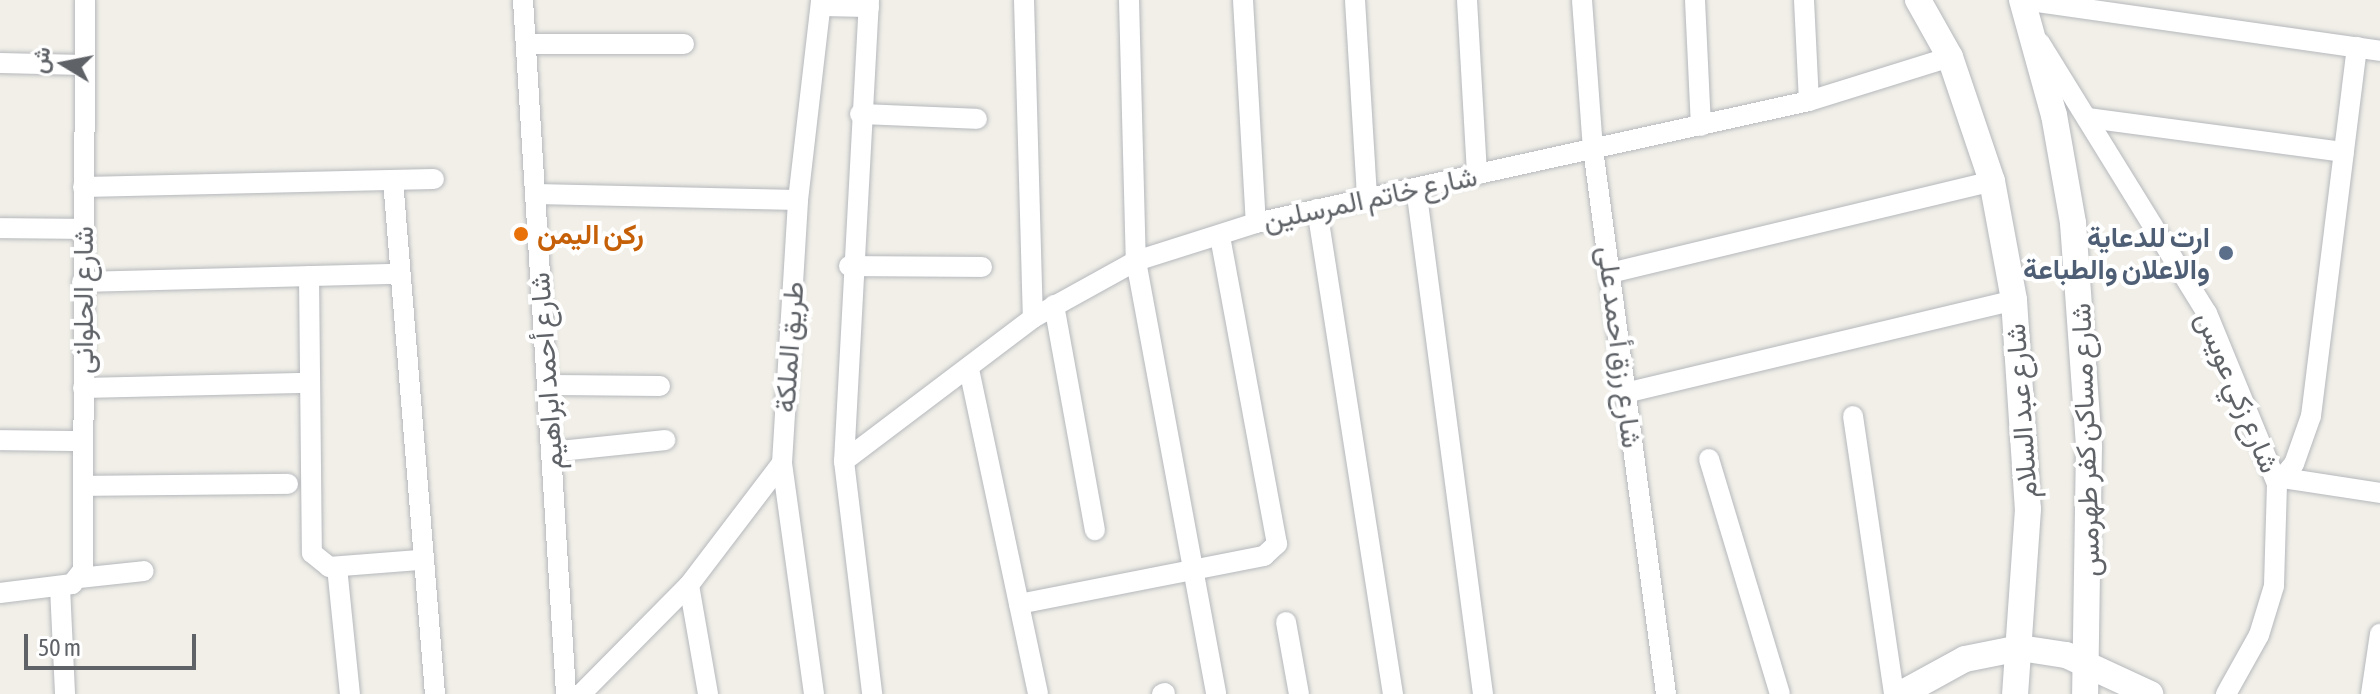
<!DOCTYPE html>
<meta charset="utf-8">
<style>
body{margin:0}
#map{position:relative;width:2380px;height:694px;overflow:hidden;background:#f1efe8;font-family:"Asap Condensed",Vazirmatn,sans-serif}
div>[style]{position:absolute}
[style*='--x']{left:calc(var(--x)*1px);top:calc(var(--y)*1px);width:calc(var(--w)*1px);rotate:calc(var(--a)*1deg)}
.roads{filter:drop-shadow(0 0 2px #b5b8bc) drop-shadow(0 0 2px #b5b8bc)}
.minor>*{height:20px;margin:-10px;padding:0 10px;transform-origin:10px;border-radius:10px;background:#fff}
.tertiary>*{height:26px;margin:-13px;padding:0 13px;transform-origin:13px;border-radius:13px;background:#fff}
.dots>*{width:22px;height:22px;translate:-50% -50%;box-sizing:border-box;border:4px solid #fff;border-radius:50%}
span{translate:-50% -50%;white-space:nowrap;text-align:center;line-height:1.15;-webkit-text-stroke:8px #fff;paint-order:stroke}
.street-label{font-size:28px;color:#5f6368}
.food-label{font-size:28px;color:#c56008;font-weight:700}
.left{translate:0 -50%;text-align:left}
.service-label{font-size:28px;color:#4e5e75;font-weight:700}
.right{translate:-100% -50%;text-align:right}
.north{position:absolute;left:24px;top:24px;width:80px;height:80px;-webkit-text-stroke:6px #fff;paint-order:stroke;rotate:280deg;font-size:22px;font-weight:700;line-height:32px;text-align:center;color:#5f6368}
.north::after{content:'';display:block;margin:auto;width:28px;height:36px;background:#5f6368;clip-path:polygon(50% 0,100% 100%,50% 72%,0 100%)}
.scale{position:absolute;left:24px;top:634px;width:172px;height:36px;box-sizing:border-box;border:4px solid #5f6368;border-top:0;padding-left:10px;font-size:24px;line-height:28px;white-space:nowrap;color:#5f6368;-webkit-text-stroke:6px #fff;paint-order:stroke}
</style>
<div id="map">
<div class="roads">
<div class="minor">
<div style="--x:523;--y:0;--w:695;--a:86.45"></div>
<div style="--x:869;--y:0;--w:462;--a:93.1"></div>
<div style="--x:844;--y:461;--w:235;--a:83.1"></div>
<div style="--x:1024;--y:0;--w:318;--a:88.4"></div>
<div style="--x:1129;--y:0;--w:261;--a:88.5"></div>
<div style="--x:1136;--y:261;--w:440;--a:79.5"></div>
<div style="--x:1243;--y:0;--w:223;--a:86.7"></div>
<div style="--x:1355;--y:0;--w:199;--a:86.5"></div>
<div style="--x:1467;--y:0;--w:175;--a:86.7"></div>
<div style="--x:1582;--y:0;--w:149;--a:85.8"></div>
<div style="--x:1593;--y:149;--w:550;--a:82.37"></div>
<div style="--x:1695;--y:0;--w:126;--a:87.3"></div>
<div style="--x:1804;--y:0;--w:101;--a:87.2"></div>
<div style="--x:2023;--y:0;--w:361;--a:8.1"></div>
<div style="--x:821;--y:6;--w:48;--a:1.2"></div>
<div style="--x:2040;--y:43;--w:317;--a:58.3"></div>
<div style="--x:2207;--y:313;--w:185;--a:67.7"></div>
<div style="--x:2277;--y:484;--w:102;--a:91.7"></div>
<div style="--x:2274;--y:586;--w:51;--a:107"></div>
<div style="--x:2259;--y:635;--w:68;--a:119.2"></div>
<div style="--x:526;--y:44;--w:158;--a:0"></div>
<div style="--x:0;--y:63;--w:84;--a:1.4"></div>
<div style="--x:860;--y:114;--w:117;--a:2.4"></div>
<div style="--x:2088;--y:118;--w:258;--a:7.6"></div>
<div style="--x:393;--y:180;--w:516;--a:85.33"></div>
<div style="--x:83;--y:187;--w:351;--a:-1.3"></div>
<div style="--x:1416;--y:188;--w:510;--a:82.46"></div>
<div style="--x:535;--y:194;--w:263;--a:1.3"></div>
<div style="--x:1317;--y:209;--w:491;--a:81.1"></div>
<div style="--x:0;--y:228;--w:82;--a:0.7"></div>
<div style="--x:849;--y:266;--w:133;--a:0.4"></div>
<div style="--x:1610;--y:273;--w:393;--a:-13.5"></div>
<div style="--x:309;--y:276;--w:277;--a:89.4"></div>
<div style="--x:312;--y:553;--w:22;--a:39"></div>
<div style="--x:329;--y:567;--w:90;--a:-4.4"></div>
<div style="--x:82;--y:282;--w:316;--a:-1.5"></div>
<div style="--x:1054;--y:305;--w:229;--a:79.7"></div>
<div style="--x:969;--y:369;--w:332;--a:78"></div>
<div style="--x:547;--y:385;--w:113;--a:0.5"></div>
<div style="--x:83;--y:388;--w:227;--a:-1.3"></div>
<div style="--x:1625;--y:393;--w:400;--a:-13.4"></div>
<div style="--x:1853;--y:416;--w:281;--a:81.6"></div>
<div style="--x:0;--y:440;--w:83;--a:0.7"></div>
<div style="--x:551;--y:452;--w:115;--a:-6"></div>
<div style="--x:1709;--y:459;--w:245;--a:73.2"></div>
<div style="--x:844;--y:461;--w:237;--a:-37.1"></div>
<div style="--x:1033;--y:318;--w:118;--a:-29"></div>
<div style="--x:1136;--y:261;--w:126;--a:-17.6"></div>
<div style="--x:1256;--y:223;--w:566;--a:-12.44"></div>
<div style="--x:1809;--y:101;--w:148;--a:-17.3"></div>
<div style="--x:2283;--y:478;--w:98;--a:8.8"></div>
<div style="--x:2277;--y:484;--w:26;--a:-50"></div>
<div style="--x:2294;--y:464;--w:51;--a:-70.5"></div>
<div style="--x:2311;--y:416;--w:372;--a:-82.9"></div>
<div style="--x:83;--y:486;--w:205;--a:-0.6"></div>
<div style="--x:337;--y:567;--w:128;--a:84.2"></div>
<div style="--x:79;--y:578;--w:65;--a:-6.1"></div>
<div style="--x:689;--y:585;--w:111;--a:80.1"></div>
<div style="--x:60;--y:587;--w:107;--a:87.3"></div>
<div style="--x:0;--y:593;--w:73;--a:-7.1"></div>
<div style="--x:72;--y:584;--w:18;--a:-52"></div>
<div style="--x:83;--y:570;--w:570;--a:-89.8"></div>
<div style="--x:1019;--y:604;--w:250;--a:-11.1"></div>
<div style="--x:1264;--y:556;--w:18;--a:-43"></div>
<div style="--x:1277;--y:544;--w:314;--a:-100.5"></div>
<div style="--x:1286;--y:622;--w:73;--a:79.8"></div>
<div style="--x:581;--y:694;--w:153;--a:-45.3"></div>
<div style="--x:689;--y:585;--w:153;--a:-52.7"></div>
<div style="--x:814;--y:694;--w:233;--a:-97.9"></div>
<div style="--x:782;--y:463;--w:263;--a:-86.5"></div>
<div style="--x:798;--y:200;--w:201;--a:-83.4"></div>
<div style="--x:1162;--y:694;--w:3;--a:-18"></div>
<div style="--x:2371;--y:694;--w:61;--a:-81.5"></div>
</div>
<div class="tertiary">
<div style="--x:1918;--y:0;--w:65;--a:60.7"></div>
<div style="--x:1950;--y:57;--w:131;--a:71.3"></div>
<div style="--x:1992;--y:181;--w:121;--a:79.5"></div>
<div style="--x:2014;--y:300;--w:209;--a:86.2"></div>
<div style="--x:2028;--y:509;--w:185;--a:94"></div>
<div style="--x:2022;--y:0;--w:119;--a:74.5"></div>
<div style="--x:2054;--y:115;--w:110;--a:80"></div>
<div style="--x:2073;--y:223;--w:224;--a:85.9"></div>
<div style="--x:2089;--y:446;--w:248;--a:90.9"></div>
<div style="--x:1901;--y:694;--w:73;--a:-28.7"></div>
<div style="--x:1965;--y:659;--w:56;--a:-11.3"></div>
<div style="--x:2020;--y:648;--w:47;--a:8.7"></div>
<div style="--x:2066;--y:655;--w:93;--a:24.9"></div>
</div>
</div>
<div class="dots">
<div style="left:521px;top:234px;background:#e8710a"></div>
<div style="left:2226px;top:253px;background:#5c6f8a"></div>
</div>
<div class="street-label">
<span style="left:1370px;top:198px;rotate:-12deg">شارع خاتم المرسلين</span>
<span style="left:83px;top:300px;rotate:-90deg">شارع الحلوانى</span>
<span style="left:789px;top:347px;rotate:-86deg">طريق الملكة</span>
<span style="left:1620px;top:347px;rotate:83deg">شارع رزق أحمد على</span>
<span style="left:546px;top:371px;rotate:-94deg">شارع أحمد ابراهيم</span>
<span style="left:2238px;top:392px;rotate:67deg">شارع زكي عويس</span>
<span style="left:2021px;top:411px;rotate:-94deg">شارع عبد السلام</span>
<span style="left:2085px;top:440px;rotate:-92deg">شارع مساكن كفر طهرمس</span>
</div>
<div class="food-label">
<span class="left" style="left:537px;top:234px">ركن اليمن</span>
</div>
<div class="service-label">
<span class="right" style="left:2210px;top:253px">ارت للدعاية<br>والاعلان والطباعة</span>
</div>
<div class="north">ش</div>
<div class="scale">50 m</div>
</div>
